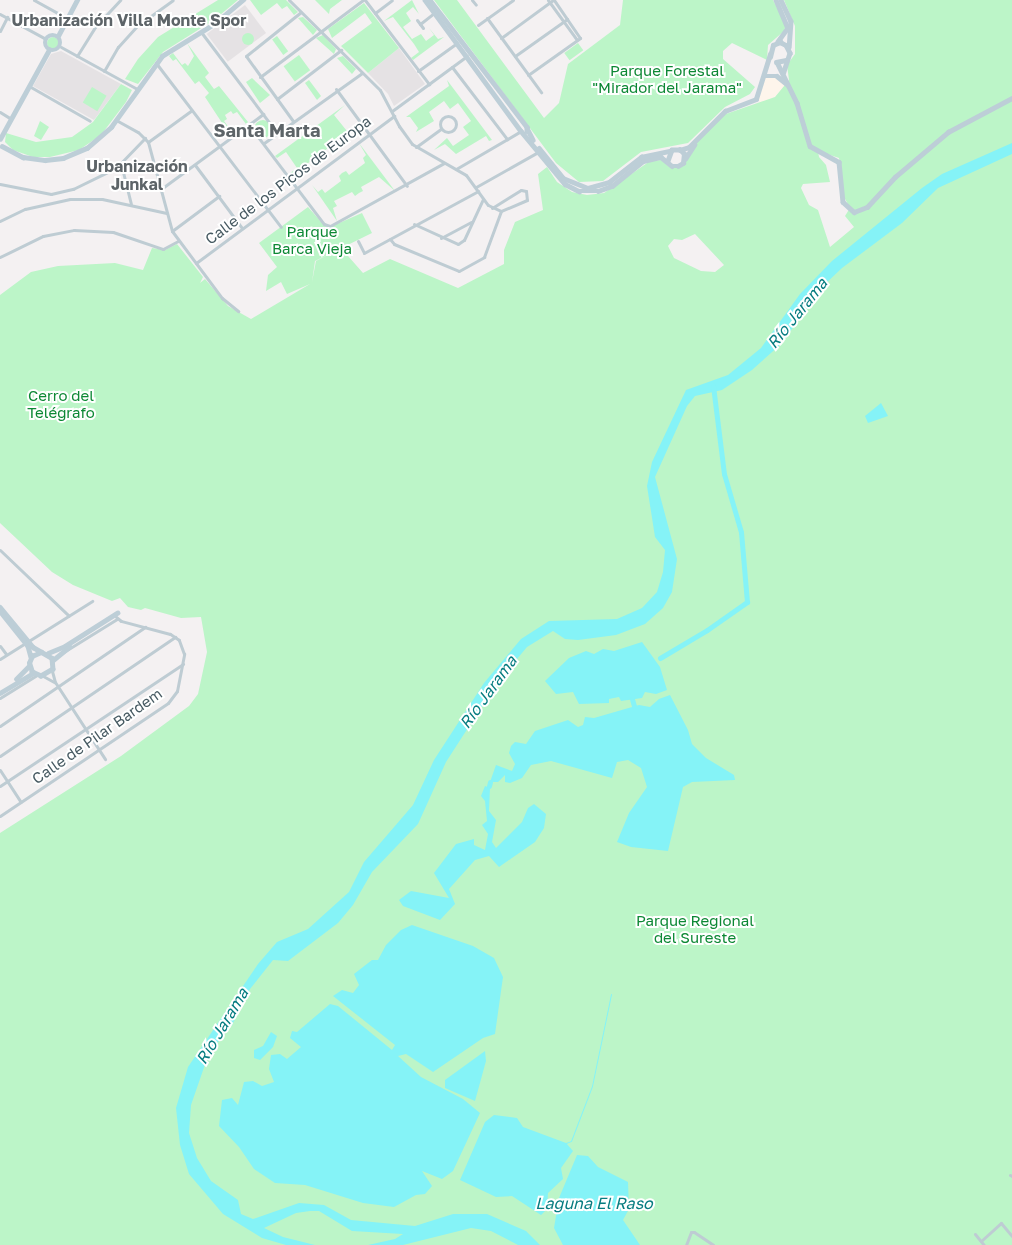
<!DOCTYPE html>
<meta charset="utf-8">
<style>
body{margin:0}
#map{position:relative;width:1012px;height:1245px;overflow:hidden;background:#f4f1f2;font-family:"Golos Text",sans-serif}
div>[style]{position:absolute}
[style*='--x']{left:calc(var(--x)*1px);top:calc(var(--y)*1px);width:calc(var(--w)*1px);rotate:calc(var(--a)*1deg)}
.commercial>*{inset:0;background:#fef5eb}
.education>*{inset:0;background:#e5e2e4;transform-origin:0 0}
.green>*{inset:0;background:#bcf5c8;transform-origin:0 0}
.round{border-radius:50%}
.water>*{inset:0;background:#85f3f7}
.stream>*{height:1px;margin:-0.5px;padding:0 0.5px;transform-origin:0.5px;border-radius:0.5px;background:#85f3f7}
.river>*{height:5px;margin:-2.5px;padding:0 2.5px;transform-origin:2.5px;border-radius:2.5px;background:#85f3f7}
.street>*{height:3px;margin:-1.5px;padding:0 1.5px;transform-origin:1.5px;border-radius:1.5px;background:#beccd3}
.street>.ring{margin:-1.5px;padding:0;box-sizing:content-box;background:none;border:3px solid #beccd3;border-radius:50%}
.secondary>*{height:4.5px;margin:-2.25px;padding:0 2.25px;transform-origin:2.25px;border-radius:2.25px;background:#bdced7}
.secondary>.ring{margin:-2.25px;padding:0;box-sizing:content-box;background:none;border:4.5px solid #bdced7;border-radius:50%}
span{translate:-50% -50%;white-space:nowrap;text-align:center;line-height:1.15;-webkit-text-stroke:4px #fff;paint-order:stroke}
.park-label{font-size:15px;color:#0c8834}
.street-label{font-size:15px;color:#475a62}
.neighbourhood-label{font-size:16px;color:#5d6468;font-weight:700}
.water-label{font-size:16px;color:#067c80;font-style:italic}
.quarter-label{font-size:18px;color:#5d6468;font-weight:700}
</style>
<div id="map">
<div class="commercial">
<div style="clip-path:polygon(765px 77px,776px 77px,786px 85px,775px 97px,761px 103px,758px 100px)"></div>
</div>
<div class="education">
<div style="left:245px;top:5px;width:35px;height:48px;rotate:53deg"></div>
<div style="clip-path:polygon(399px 48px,425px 84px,394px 106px,388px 94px,368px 73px)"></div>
<div style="clip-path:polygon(61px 51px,121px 84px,94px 120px,33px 86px,51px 54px)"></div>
</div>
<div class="green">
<div style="clip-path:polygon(218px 0,238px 0,214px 20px,163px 52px,138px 84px,125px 79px,138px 59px,158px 37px)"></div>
<div style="clip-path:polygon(250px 0,286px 0,298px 12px,294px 15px,287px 6px,282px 9px,277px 3px,261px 15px)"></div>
<div style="clip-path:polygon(315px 0,342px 0,330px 9px,329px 14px)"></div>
<div style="clip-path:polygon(412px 0,419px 14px,413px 7px,406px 13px,411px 21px,403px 27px,412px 39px,421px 34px,426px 41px,434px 35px,429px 28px,438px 39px,444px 37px,413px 60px,411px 58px,419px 52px,414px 44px,393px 17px,384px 21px)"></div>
<div style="clip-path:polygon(434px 0,457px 0,544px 118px,559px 103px,568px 64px,620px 25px,623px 0,773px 0,786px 25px,784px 31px,768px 45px,767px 60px,732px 43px,723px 51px,723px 59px,755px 87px,750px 94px,725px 107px,688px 143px,641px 152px,603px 181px,579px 182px,556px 163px)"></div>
<div style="clip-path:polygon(evenodd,784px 0,1012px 0,1012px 1245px,0 1245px,0 833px,121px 756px,189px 706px,198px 694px,207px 652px,201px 617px,181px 618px,145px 608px,141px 610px,128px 607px,120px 598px,112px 601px,73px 585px,52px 572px,0 523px,0 295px,31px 272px,58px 266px,115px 263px,143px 270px,152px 248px,165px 250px,177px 244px,203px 277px,200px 283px,205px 279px,228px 306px,251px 319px,310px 284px,287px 294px,281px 282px,266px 291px,268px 275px,277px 267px,259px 243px,308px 207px,323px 224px,330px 227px,362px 213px,372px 233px,315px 261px,312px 282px,316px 261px,341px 248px,363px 273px,390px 259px,458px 288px,504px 264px,504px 250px,515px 222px,543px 210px,538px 174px,547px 167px,557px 182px,572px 192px,587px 195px,604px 193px,650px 161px,661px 160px,671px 168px,679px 168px,699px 139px,723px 115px,775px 97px,789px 80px,787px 65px,795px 54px,795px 26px,784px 0,818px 151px,839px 158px,844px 197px,850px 208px,845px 216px,854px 227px,830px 247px,818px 210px,809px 205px,801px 188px,803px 184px,830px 182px,826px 165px,819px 157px,818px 151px,784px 0,695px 234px,724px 265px,715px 272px,701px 271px,674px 258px,668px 246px,674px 239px,682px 240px,695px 234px)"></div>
<div style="clip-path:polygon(364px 3px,399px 48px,368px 73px,341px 46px,372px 23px,365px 13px,332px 38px,328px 29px)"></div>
<div style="clip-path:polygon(303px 17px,317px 30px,313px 35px,298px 18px)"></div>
<div class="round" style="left:242px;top:33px;width:12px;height:12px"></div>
<div style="clip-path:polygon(323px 35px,336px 49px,334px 54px,316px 38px)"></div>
<div style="left:277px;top:36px;width:19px;height:6px;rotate:54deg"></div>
<div class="round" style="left:47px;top:37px;width:12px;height:12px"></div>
<div style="clip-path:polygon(187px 43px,209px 73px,205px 77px,214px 89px,219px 86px,248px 122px,246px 124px,237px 112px,233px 114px,231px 111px,225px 115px,227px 119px,224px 121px,233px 133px,230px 135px,205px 97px,209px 93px,199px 81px,195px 84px,176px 59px,173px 61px,169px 56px,173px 53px,182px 65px,185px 63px,188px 66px,194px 56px)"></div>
<div style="left:578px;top:43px;width:9px;height:17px;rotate:54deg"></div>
<div style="left:299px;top:55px;width:19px;height:19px;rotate:54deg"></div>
<div style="clip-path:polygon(343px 56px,356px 69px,352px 74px,337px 58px)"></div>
<div style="clip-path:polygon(252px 78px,270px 95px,260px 103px,246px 82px)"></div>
<div style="clip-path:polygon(309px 80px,321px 96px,317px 100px,305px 83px)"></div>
<div style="clip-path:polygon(447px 80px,492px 140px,489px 141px,486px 136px,456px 154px,445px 144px,434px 150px,447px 138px,453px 146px,469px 135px,463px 127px,471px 121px,458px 103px,450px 109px,444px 101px,429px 112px,434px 121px,416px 132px,418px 128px,410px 117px,406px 117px,449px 86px)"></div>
<div style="clip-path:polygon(121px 84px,132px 90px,126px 102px,101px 135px,79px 150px,50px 157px,33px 157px,13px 150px,5px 142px,6px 133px,36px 142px,72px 137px,93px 122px)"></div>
<div style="left:92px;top:87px;width:17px;height:18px;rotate:31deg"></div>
<div style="clip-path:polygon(345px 105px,334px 115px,351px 136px,348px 133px,291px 176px,289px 174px,297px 168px,286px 152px,277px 158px,275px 156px)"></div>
<div class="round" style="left:254px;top:120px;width:18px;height:18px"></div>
<div style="clip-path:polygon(40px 121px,49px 127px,41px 140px,34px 136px)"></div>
<div style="clip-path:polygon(359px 143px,395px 191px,379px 177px,361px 187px,363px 191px,359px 193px,355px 196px,352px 192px,334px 201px,337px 206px,333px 208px,337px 221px,312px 185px,318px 192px,322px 189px,325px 193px,341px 181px,339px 176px,342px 173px,346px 171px,349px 175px,365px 163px,363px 158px,366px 155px)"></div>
</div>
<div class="water">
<div style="clip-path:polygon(1012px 143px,1012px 154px,938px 188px,902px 223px,842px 268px,822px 287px,781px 344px,752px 370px,722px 390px,695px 396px,687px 406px,655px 477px,677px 559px,672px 592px,663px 608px,645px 624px,616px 635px,578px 640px,565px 639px,553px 631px,527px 647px,497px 683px,446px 762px,418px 824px,372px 872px,353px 905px,338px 923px,288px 961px,273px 960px,250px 989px,232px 1025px,209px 1053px,191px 1105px,189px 1133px,197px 1158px,211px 1181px,238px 1200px,241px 1214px,253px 1219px,299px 1203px,324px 1205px,351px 1220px,415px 1226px,453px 1214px,487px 1214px,526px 1231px,540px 1245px,518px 1245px,491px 1231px,471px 1228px,403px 1245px,368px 1245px,395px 1239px,403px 1234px,352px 1231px,319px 1211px,310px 1211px,296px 1213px,264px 1228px,283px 1237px,315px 1245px,286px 1245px,262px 1238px,223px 1214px,189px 1174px,180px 1145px,176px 1108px,188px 1067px,258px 964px,277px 942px,308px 929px,349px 892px,364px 862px,413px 805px,434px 760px,484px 683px,521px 639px,549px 621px,617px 619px,642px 608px,657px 592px,663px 572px,665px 550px,655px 537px,647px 486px,652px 462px,686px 390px,728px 375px,761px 348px,800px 294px,832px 261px,922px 188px,942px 174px)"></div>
<div style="clip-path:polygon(881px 403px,888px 416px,868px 423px,865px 416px)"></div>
<div style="clip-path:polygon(642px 642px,660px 667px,667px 690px,656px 694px,645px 692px,642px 698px,621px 701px,619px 697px,609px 699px,609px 703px,579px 704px,573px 692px,556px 694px,545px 681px,569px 658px,586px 651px,594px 654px,603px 649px,614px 651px)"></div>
<div style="clip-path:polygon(670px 695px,688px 730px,692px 744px,706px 758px,734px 775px,735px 780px,692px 782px,683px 787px,668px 851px,631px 847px,617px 842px,629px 813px,647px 787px,641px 768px,628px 760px,617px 762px,612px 778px,551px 761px,531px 765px,522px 778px,510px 783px,505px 782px,505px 775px,498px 782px,490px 782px,496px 765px,512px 771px,515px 764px,509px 753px,511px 746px,515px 742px,526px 744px,535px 731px,568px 720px,578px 727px,583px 725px,585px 717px,594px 718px,639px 705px,650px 707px,659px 699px)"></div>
<div style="clip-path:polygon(485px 786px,490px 788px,489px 811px,496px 820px,492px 842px,496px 848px,522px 822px,528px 808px,534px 804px,546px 814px,544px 828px,535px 842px,499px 867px,489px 856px,475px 860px,449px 889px,455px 904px,440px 920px,403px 906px,399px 900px,411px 891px,449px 898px,434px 873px,456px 844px,474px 839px,474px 845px,485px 850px,488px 834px,482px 825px,487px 821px,485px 801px,481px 796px)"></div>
<div style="clip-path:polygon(412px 925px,473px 946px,494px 958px,503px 977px,495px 1034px,483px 1038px,433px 1072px,406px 1054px,398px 1056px,421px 1077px,463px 1099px,480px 1113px,453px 1171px,442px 1179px,422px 1171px,432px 1186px,425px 1194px,416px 1195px,394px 1207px,363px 1203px,305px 1185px,275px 1183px,254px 1169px,239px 1147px,219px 1126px,222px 1100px,232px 1098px,238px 1105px,244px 1082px,253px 1081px,262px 1086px,274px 1082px,269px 1069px,271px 1055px,280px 1054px,287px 1059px,301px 1047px,290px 1038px,292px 1031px,297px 1032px,330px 1004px,338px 1006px,392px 1050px,395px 1045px,333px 996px,342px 990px,353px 993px,359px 985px,354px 974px,372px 960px,378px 960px,386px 945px,401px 930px)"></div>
<div style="clip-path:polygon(271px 1032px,277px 1036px,273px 1047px,260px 1060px,254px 1058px,254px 1050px,263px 1046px)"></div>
<div style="clip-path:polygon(485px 1051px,486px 1061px,475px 1101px,445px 1088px,445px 1080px)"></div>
<div style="clip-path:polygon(494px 1115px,517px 1118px,523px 1127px,566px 1143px,573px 1151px,561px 1168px,563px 1179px,548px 1193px,547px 1209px,541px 1215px,512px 1196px,496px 1197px,460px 1180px,485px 1122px)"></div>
<div style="clip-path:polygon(577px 1155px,588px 1156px,598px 1167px,628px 1182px,629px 1209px,623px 1220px,640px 1245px,563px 1245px,554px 1228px,559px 1198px)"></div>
</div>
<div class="stream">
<div style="--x:566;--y:1143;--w:5;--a:-22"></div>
<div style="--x:571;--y:1141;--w:59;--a:-69.1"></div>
<div style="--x:592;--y:1086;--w:94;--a:-78.3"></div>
</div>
<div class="river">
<div style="--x:660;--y:658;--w:55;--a:-30.8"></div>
<div style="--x:707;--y:630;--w:49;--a:-35"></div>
<div style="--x:747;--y:602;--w:70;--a:-94.9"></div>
<div style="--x:741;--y:532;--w:60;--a:-106.3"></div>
<div style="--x:724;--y:474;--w:89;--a:-97.1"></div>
<div style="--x:632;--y:699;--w:7;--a:74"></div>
<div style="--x:489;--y:786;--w:4;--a:-76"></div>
</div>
<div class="street">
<div style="--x:34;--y:0;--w:38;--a:29"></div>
<div style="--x:289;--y:0;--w:128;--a:44.7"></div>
<div style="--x:380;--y:90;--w:41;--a:62.2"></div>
<div style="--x:399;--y:126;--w:22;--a:54"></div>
<div style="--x:412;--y:144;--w:62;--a:29.9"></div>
<div style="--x:466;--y:175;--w:37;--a:54"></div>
<div style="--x:488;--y:205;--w:14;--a:25"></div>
<div style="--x:365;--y:0;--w:106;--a:52.7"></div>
<div style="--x:472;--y:0;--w:6;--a:51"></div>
<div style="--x:548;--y:0;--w:49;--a:54.1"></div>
<div style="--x:375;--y:13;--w:21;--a:-37"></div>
<div style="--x:0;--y:14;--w:52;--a:28.5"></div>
<div style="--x:487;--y:18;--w:92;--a:53.9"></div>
<div style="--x:417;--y:20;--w:10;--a:53"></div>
<div style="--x:420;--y:24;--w:18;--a:-38"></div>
<div style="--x:478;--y:25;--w:43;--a:-35.5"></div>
<div style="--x:0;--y:31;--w:16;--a:-63"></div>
<div style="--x:201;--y:32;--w:126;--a:53"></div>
<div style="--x:501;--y:38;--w:64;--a:-36.2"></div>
<div style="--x:61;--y:47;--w:87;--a:28.9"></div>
<div style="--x:77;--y:56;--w:34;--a:-58"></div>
<div style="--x:95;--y:27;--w:37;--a:-47"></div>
<div style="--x:515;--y:56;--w:64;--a:-35.4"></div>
<div style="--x:156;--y:63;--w:206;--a:52.7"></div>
<div style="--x:452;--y:67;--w:91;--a:52.6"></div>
<div style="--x:104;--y:71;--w:28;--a:-60"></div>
<div style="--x:118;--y:47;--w:28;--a:-48"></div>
<div style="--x:137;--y:26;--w:44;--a:-35.8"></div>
<div style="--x:418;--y:71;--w:48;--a:-35.7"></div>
<div style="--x:528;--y:75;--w:64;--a:-35.4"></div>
<div style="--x:580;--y:38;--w:46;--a:-124.4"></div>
<div style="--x:260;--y:77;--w:129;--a:-36.8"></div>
<div style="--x:29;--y:86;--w:70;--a:29.8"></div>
<div style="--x:336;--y:89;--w:120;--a:53.8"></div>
<div style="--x:277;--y:99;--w:81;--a:-37.4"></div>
<div style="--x:392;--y:111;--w:93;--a:-36.3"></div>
<div style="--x:0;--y:112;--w:13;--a:32"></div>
<div class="ring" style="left:440px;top:116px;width:13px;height:13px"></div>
<div style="--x:116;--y:120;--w:25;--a:29"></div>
<div style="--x:138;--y:132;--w:14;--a:45"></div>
<div style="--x:148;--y:142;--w:92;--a:74.9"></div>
<div style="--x:172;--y:231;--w:84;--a:53.3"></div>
<div style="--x:222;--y:298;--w:21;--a:39"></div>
<div style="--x:293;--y:121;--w:80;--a:-125.9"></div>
<div style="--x:246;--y:56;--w:70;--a:-38.7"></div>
<div style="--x:249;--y:125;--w:124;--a:52.9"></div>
<div style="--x:324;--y:224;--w:6;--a:18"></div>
<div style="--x:330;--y:226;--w:130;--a:-28.9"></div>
<div style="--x:148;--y:142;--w:54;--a:-36"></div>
<div style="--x:264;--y:143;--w:120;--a:-35.5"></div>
<div style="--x:416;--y:147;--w:31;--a:-36"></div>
<div style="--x:121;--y:164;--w:41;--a:76"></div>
<div style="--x:195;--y:165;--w:79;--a:53.3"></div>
<div style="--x:456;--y:169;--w:75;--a:-30.3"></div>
<div style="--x:0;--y:184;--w:52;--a:11.1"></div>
<div style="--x:51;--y:194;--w:23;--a:-13"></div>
<div style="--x:73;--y:189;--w:48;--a:-26"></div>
<div style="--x:116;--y:168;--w:42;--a:-46"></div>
<div style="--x:476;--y:187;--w:71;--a:-29.4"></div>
<div style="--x:161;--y:189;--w:127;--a:-36.3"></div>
<div style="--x:492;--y:208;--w:34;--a:-32"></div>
<div style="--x:521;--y:190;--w:5;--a:11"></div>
<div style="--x:526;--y:191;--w:9;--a:84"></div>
<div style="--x:527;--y:200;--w:28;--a:157"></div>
<div style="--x:0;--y:221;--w:28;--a:-26"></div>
<div style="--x:25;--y:209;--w:46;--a:-12.5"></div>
<div style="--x:70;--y:199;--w:32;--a:0"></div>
<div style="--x:102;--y:199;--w:66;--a:12.3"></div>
<div style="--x:414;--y:224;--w:48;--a:24.4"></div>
<div style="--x:458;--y:244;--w:7;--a:-34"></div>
<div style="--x:464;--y:240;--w:45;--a:-65.1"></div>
<div style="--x:172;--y:231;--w:59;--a:-36.7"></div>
<div style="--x:441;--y:238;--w:34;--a:-28"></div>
<div style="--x:390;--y:239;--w:6;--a:51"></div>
<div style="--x:394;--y:244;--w:70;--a:22.6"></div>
<div style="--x:459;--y:271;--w:29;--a:-29"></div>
<div style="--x:484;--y:257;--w:49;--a:-69.7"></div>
<div style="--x:358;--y:241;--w:13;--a:63"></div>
<div style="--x:364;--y:253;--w:130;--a:-28.5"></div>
<div style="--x:0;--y:257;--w:48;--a:-26"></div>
<div style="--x:43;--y:236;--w:32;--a:-11"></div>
<div style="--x:74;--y:230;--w:39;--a:3"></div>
<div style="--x:113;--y:232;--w:53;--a:18.8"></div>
<div style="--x:163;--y:249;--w:17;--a:-28"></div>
<div style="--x:196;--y:263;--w:247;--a:-36.6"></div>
<div style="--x:0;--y:550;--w:95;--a:43.7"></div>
<div style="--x:0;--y:646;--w:10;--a:53"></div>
<div style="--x:62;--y:653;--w:65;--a:-31.7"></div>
<div style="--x:0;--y:659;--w:109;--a:-32.2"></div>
<div style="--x:52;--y:671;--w:11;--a:75"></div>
<div style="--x:55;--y:682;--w:92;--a:57"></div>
<div style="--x:43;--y:676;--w:13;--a:29"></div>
<div style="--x:0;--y:698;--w:44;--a:-31.9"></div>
<div style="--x:0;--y:726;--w:176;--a:-34.3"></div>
<div style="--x:0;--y:756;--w:212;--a:-34.2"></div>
<div style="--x:0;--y:770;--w:38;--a:57"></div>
<div style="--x:0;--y:786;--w:220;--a:-33.7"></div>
<div style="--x:0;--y:816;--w:202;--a:-33.9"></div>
<div style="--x:168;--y:703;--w:15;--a:-53"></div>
<div style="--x:177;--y:691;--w:38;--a:-79"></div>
<div style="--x:184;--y:654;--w:15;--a:-110"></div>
<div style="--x:179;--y:640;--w:11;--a:-146"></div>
<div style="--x:170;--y:634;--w:51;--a:-165.1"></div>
<div style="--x:121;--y:621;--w:8;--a:-140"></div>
<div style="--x:1010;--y:1175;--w:2;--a:27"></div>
<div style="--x:975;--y:1234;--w:14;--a:51"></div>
<div style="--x:981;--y:1241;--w:27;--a:-42"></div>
<div style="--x:1001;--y:1223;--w:17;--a:50"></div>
<div style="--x:686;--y:1245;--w:14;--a:-69"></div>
<div style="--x:691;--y:1232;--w:3;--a:0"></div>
<div style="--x:694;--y:1232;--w:23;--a:34"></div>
</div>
<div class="secondary">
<div style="--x:425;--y:0;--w:162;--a:53.8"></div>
<div style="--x:521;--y:131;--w:69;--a:50.3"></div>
<div style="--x:565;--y:184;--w:16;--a:27"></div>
<div style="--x:579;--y:191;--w:19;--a:0"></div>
<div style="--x:598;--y:191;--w:15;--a:-20"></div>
<div style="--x:612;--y:186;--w:40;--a:-39"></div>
<div style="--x:643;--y:161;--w:18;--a:-13"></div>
<div style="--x:661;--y:157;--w:14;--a:39"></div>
<div style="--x:672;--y:166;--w:6;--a:0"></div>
<div style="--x:678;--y:166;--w:6;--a:-31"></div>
<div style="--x:683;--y:163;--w:9;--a:-84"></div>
<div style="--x:684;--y:154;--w:6;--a:-135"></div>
<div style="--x:680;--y:150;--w:8;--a:180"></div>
<div style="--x:672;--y:150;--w:12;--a:110"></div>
<div style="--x:430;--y:0;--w:160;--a:52.6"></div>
<div style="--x:527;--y:127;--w:4;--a:90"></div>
<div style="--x:776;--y:0;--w:30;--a:67"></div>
<div style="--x:788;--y:28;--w:17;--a:126"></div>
<div style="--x:781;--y:0;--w:23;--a:65"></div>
<div style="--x:791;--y:21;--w:26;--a:94"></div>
<div class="ring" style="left:45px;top:35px;width:11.5px;height:11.5px"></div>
<div style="--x:58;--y:36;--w:41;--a:-62.2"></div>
<div style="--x:770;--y:57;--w:12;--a:-76"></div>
<div style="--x:773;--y:45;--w:8;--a:-23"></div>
<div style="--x:780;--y:42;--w:7;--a:27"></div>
<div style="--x:786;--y:45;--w:9;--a:63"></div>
<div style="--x:790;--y:53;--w:20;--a:108"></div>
<div style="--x:776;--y:62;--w:10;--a:-11"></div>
<div style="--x:777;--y:62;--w:46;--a:64"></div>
<div style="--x:797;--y:103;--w:45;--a:73.2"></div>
<div style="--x:810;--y:146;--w:33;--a:29"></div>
<div style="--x:839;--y:162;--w:40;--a:84.3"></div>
<div style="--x:843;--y:202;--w:15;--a:42"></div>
<div style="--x:854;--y:212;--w:14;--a:-21"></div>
<div style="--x:867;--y:207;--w:41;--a:-47"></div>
<div style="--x:895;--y:177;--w:70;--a:-40.3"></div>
<div style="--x:948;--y:132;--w:72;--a:-28"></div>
<div style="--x:764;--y:76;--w:13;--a:0"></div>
<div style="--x:777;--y:76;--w:13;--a:39"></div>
<div style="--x:528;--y:130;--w:11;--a:63"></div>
<div style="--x:0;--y:139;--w:102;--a:-61.2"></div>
<div style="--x:2;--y:146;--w:24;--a:28"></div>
<div style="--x:23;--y:157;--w:22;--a:8"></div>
<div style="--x:45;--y:160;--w:18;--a:-6"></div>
<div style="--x:63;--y:158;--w:26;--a:-23"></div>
<div style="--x:87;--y:148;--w:32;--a:-41"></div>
<div style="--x:111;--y:127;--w:87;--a:-54.3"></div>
<div style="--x:162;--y:56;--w:61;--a:-31.6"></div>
<div style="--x:214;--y:24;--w:38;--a:-40"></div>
<div style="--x:539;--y:148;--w:38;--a:51"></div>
<div style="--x:563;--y:178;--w:27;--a:22"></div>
<div style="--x:588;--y:188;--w:22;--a:-16"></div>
<div style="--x:609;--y:182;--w:41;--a:-38"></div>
<div style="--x:641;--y:157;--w:30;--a:-12"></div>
<div style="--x:680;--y:150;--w:9;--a:-18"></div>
<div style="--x:689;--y:147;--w:51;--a:-45"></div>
<div style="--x:725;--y:111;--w:33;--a:-21"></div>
<div style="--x:756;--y:99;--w:47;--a:-72.7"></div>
<div style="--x:685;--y:159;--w:17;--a:-57"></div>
<div style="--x:0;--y:607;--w:52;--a:50.5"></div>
<div style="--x:33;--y:647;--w:22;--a:30"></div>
<div style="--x:52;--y:658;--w:11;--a:85"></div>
<div style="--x:53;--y:669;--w:14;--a:150"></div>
<div style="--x:41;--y:676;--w:10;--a:-156"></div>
<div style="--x:32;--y:672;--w:9;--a:-108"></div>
<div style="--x:29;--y:663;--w:8;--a:-67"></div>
<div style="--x:32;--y:656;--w:10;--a:-24"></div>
<div style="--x:0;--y:611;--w:45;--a:51.3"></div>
<div style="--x:28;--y:646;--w:11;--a:75"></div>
<div style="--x:48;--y:653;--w:18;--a:-22"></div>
<div style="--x:65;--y:646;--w:62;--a:-32.4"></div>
<div style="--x:53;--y:660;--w:21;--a:-39"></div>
<div style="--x:16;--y:679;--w:18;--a:-45"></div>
<div style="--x:0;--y:693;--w:39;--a:-31"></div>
</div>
<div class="park-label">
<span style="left:667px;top:79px">Parque Forestal<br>"Mirador del Jarama"</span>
<span style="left:312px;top:240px">Parque<br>Barca Vieja</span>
<span style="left:61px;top:404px">Cerro del<br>Telégrafo</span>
<span style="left:695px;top:929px">Parque Regional<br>del Sureste</span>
</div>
<div class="street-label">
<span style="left:288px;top:180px;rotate:-37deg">Calle de los Picos de Europa</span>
<span style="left:97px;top:736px;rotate:-35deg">Calle de Pilar Bardem</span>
</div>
<div class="neighbourhood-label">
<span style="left:129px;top:20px">Urbanización Villa Monte Spor</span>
<span style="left:137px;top:175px">Urbanización<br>Junkal</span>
</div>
<div class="water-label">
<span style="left:797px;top:313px;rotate:-51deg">Río Jarama</span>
<span style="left:488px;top:692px;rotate:-54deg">Río Jarama</span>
<span style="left:222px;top:1026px;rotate:-59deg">Río Jarama</span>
<span style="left:594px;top:1203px">Laguna El Raso</span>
</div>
<div class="quarter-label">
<span style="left:267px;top:130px">Santa Marta</span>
</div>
</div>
